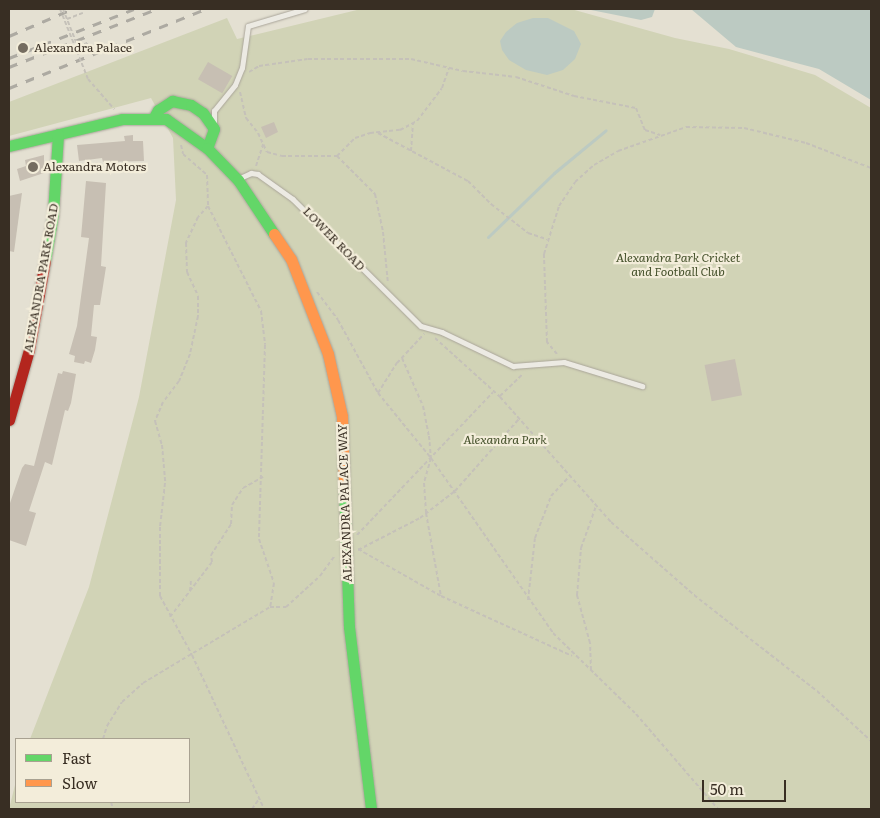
<!DOCTYPE html>
<style>
body{margin:0}
#map{position:relative;width:880px;height:818px;overflow:hidden;background:#e4e0d2;font-family:Literata,serif}
div>[style]{position:absolute}
[style*='--x']{left:calc(var(--x)*1px);top:calc(var(--y)*1px);width:calc(var(--w)*1px);rotate:calc(var(--a)*1deg)}
.green>*{inset:0;background:#d1d3b6}
.water>*{inset:0;background:#bccac2}
.stream>*{height:3px;margin:-1.5px;padding:0 1.5px;transform-origin:1.5px;border-radius:1.5px;background:#bccac2}
.building>*{inset:0;background:#c7bfb3;transform-origin:0 0}
.path>*{height:2px;margin-top:-1px;transform-origin:0;background:repeating-linear-gradient(90deg,#c5c1b9 0 4px,transparent 0 6.5px)}
.roads{filter:drop-shadow(0 0 1px #aaa59a) drop-shadow(0 0 1px #aaa59a)}
.lane>*{height:4.5px;margin:-2.25px;padding:0 2.25px;transform-origin:2.25px;border-radius:2.25px;background:#eceae3}
.fast>*{height:11px;margin:-5.5px;padding:0 5.5px;transform-origin:5.5px;border-radius:5.5px;background:#63d668}
.slow>*{height:11px;margin:-5.5px;padding:0 5.5px;transform-origin:5.5px;border-radius:5.5px;background:#ff974d}
.jam>*{height:11px;margin:-5.5px;padding:0 5.5px;transform-origin:5.5px;border-radius:5.5px;background:#b3261e}
.rail>*{height:3px;margin-top:-1.5px;transform-origin:0;background:repeating-linear-gradient(90deg,#adaaa2 0 9px,transparent 0 18px)}
.path-bridge>*{height:2px;margin-top:-1px;transform-origin:0;background:repeating-linear-gradient(90deg,#c5c1b9 0 4px,transparent 0 6.5px)}
.dots>*{width:14px;height:14px;translate:-50% -50%;box-sizing:border-box;border:2px solid #f3edda;border-radius:50%}
span{translate:-50% -50%;white-space:nowrap;text-align:center;line-height:1.15;-webkit-text-stroke:4.5px #f3edda;paint-order:stroke}
.poi-label{font-size:12px;color:#382e23}
.left{translate:0 -50%;text-align:left}
.street-label{font-size:12px;color:#382e23}
.park-label{font-size:12px;color:#46522c;font-style:italic}
.frame{position:absolute;inset:0;border:10px solid #382e23;pointer-events:none}
.legend{position:absolute;left:15px;top:738px;width:175px;height:65px;box-sizing:border-box;background:#f3edda;border:1px solid #a8a191;margin:0;padding:6px 9px;list-style:none;font-size:15px;color:#382e23}
.legend li{display:flex;align-items:center;gap:10px;height:25px}
.legend b{width:25px;border:1px solid #a8a191}
.scale{position:absolute;left:702px;top:780px;width:84px;height:22px;box-sizing:border-box;border:2px solid #382e23;border-top:0;padding-left:6px;font-size:15px;line-height:18px;white-space:nowrap;color:#382e23;-webkit-text-stroke:4px #f3edda;paint-order:stroke}
</style>
<div id="map">
<div class="green">
<div style="clip-path:polygon(361px 9px,571px 9px,675px 38px,729px 49px,815px 75px,871px 108px,871px 809px,9px 809px,16px 781px,16px 802px,189px 802px,189px 739px,30px 739px,89px 587px,139px 397px,176px 200px,173px 138px,151px 98px,9px 136px,9px 102px,227px 18px,237px 39px)"></div>
</div>
<div class="water">
<div style="clip-path:polygon(586px 9px,655px 9px,652px 17px,641px 20px)"></div>
<div style="clip-path:polygon(691px 9px,871px 9px,871px 100px,819px 69px,736px 47px)"></div>
<div style="clip-path:polygon(533px 18px,548px 18px,574px 31px,581px 44px,575px 59px,563px 70px,547px 75px,526px 70px,509px 60px,502px 50px,500px 41px,506px 32px,517px 23px)"></div>
</div>
<div class="stream">
<div style="--x:488;--y:237;--w:92;--a:-44.1"></div>
<div style="--x:554;--y:173;--w:67;--a:-39.6"></div>
</div>
<div class="building">
<div style="left:208px;top:62px;width:28px;height:20px;rotate:30deg"></div>
<div style="clip-path:polygon(274px 122px,278px 132px,266px 138px,261px 127px)"></div>
<div style="clip-path:polygon(133px 135px,133px 141px,143px 141px,144px 161px,103px 162px,102px 158px,79px 161px,77px 145px,125px 141px,124px 136px)"></div>
<div style="clip-path:polygon(44px 155px,44px 173px,20px 181px,17px 169px,26px 166px,25px 160px)"></div>
<div style="clip-path:polygon(86px 181px,106px 183px,101px 266px,106px 267px,100px 305px,94px 305px,91px 336px,97px 337px,95px 350px,91px 363px,85px 361px,84px 364px,74px 362px,75px 356px,69px 354px,77px 326px,89px 238px,81px 237px)"></div>
<div style="clip-path:polygon(22px 193px,14px 252px,9px 251px,9px 196px)"></div>
<div style="left:735px;top:359px;width:37px;height:31px;rotate:79deg"></div>
<div style="clip-path:polygon(63px 371px,76px 374px,71px 403px,68px 411px,65px 410px,52px 465px,45px 462px,29px 511px,36px 513px,26px 546px,9px 540px,9px 506px,22px 468px,25px 464px,34px 466px,58px 373px,62px 374px)"></div>
</div>
<div class="path">
<div style="--x:67;--y:19;--w:17;--a:-21"></div>
<div style="--x:78;--y:47;--w:12;--a:-24"></div>
<div style="--x:249;--y:72;--w:12;--a:-31"></div>
<div style="--x:259;--y:66;--w:49;--a:-8.1"></div>
<div style="--x:308;--y:59;--w:103;--a:0"></div>
<div style="--x:411;--y:59;--w:53;--a:13"></div>
<div style="--x:463;--y:71;--w:53;--a:6.5"></div>
<div style="--x:516;--y:77;--w:61;--a:18.1"></div>
<div style="--x:574;--y:96;--w:63;--a:11"></div>
<div style="--x:636;--y:108;--w:24;--a:68"></div>
<div style="--x:645;--y:130;--w:16;--a:18"></div>
<div style="--x:88;--y:79;--w:40;--a:49"></div>
<div style="--x:240;--y:92;--w:27;--a:77"></div>
<div style="--x:246;--y:118;--w:19;--a:51"></div>
<div style="--x:258;--y:133;--w:21;--a:65"></div>
<div style="--x:267;--y:152;--w:16;--a:15"></div>
<div style="--x:282;--y:156;--w:55;--a:0"></div>
<div style="--x:337;--y:156;--w:25;--a:-45"></div>
<div style="--x:355;--y:138;--w:16;--a:-18"></div>
<div style="--x:370;--y:133;--w:30;--a:-6"></div>
<div style="--x:400;--y:130;--w:19;--a:-28"></div>
<div style="--x:417;--y:121;--w:41;--a:-52.9"></div>
<div style="--x:442;--y:88;--w:21;--a:-71"></div>
<div style="--x:378;--y:133;--w:102;--a:28.1"></div>
<div style="--x:468;--y:181;--w:33;--a:45"></div>
<div style="--x:491;--y:204;--w:47;--a:38.1"></div>
<div style="--x:528;--y:233;--w:20;--a:18"></div>
<div style="--x:181;--y:145;--w:9;--a:77"></div>
<div style="--x:183;--y:154;--w:32;--a:41"></div>
<div style="--x:207;--y:175;--w:31;--a:88"></div>
<div style="--x:208;--y:206;--w:118;--a:63.2"></div>
<div style="--x:261;--y:311;--w:34;--a:83"></div>
<div style="--x:265;--y:345;--w:194;--a:91.8"></div>
<div style="--x:259;--y:539;--w:46;--a:71.2"></div>
<div style="--x:274;--y:583;--w:24;--a:99"></div>
<div style="--x:411;--y:151;--w:28;--a:-86"></div>
<div style="--x:337;--y:156;--w:54;--a:45"></div>
<div style="--x:375;--y:194;--w:39;--a:78"></div>
<div style="--x:383;--y:232;--w:52;--a:84.5"></div>
<div style="--x:256;--y:166;--w:23;--a:-72"></div>
<div style="--x:208;--y:206;--w:15;--a:132"></div>
<div style="--x:198;--y:217;--w:29;--a:115"></div>
<div style="--x:186;--y:243;--w:29;--a:88"></div>
<div style="--x:187;--y:272;--w:26;--a:65"></div>
<div style="--x:198;--y:296;--w:20;--a:90"></div>
<div style="--x:198;--y:316;--w:39;--a:102"></div>
<div style="--x:190;--y:354;--w:29;--a:112"></div>
<div style="--x:179;--y:381;--w:26;--a:127"></div>
<div style="--x:163;--y:402;--w:21;--a:113"></div>
<div style="--x:155;--y:421;--w:25;--a:74"></div>
<div style="--x:162;--y:445;--w:38;--a:85"></div>
<div style="--x:165;--y:483;--w:44;--a:96.5"></div>
<div style="--x:160;--y:527;--w:69;--a:90"></div>
<div style="--x:160;--y:596;--w:67;--a:61.5"></div>
<div style="--x:192;--y:655;--w:170;--a:64.9"></div>
<div style="--x:317;--y:292;--w:35;--a:53"></div>
<div style="--x:338;--y:320;--w:83;--a:61.3"></div>
<div style="--x:378;--y:393;--w:84;--a:50.8"></div>
<div style="--x:431;--y:458;--w:213;--a:55.1"></div>
<div style="--x:553;--y:633;--w:116;--a:44.3"></div>
<div style="--x:636;--y:714;--w:125;--a:49.2"></div>
<div style="--x:435;--y:338;--w:88;--a:42.2"></div>
<div style="--x:500;--y:397;--w:167;--a:48.4"></div>
<div style="--x:611;--y:522;--w:111;--a:41.3"></div>
<div style="--x:694;--y:595;--w:156;--a:38"></div>
<div style="--x:817;--y:691;--w:74;--a:42.8"></div>
<div style="--x:557;--y:354;--w:16;--a:-130"></div>
<div style="--x:547;--y:342;--w:88;--a:-92"></div>
<div style="--x:544;--y:254;--w:50;--a:-72.6"></div>
<div style="--x:559;--y:206;--w:29;--a:-56"></div>
<div style="--x:575;--y:182;--w:25;--a:-42"></div>
<div style="--x:594;--y:165;--w:28;--a:-30"></div>
<div style="--x:618;--y:151;--w:72;--a:-19.4"></div>
<div style="--x:686;--y:127;--w:58;--a:1"></div>
<div style="--x:744;--y:128;--w:64;--a:13.6"></div>
<div style="--x:806;--y:143;--w:70;--a:21"></div>
<div style="--x:402;--y:358;--w:52;--a:66.4"></div>
<div style="--x:423;--y:406;--w:31;--a:79"></div>
<div style="--x:429;--y:436;--w:22;--a:85"></div>
<div style="--x:431;--y:458;--w:26;--a:106"></div>
<div style="--x:424;--y:483;--w:30;--a:86"></div>
<div style="--x:426;--y:513;--w:84;--a:79.8"></div>
<div style="--x:378;--y:393;--w:36;--a:-58"></div>
<div style="--x:397;--y:363;--w:40;--a:-47"></div>
<div style="--x:500;--y:396;--w:32;--a:-44"></div>
<div style="--x:357;--y:535;--w:197;--a:-46.4"></div>
<div style="--x:358;--y:549;--w:95;--a:29.5"></div>
<div style="--x:441;--y:596;--w:144;--a:24.6"></div>
<div style="--x:358;--y:550;--w:70;--a:-27.3"></div>
<div style="--x:420;--y:518;--w:44;--a:-37.6"></div>
<div style="--x:455;--y:491;--w:96;--a:-48.4"></div>
<div style="--x:190;--y:591;--w:11;--a:-85"></div>
<div style="--x:528;--y:600;--w:62;--a:-83.6"></div>
<div style="--x:535;--y:538;--w:45;--a:-69.1"></div>
<div style="--x:551;--y:496;--w:25;--a:-47"></div>
<div style="--x:170;--y:617;--w:69;--a:-52.6"></div>
<div style="--x:212;--y:562;--w:7;--a:-98"></div>
<div style="--x:211;--y:555;--w:37;--a:-57"></div>
<div style="--x:231;--y:524;--w:19;--a:-87"></div>
<div style="--x:232;--y:505;--w:20;--a:-57"></div>
<div style="--x:243;--y:488;--w:23;--a:-29"></div>
<div style="--x:591;--y:670;--w:27;--a:-92"></div>
<div style="--x:590;--y:643;--w:50;--a:-105.2"></div>
<div style="--x:577;--y:595;--w:47;--a:-85.1"></div>
<div style="--x:581;--y:548;--w:45;--a:-70.3"></div>
<div style="--x:103;--y:739;--w:14;--a:-73"></div>
<div style="--x:107;--y:726;--w:28;--a:-58"></div>
<div style="--x:122;--y:702;--w:28;--a:-42"></div>
<div style="--x:143;--y:683;--w:148;--a:-30.9"></div>
<div style="--x:270;--y:607;--w:16;--a:0"></div>
<div style="--x:286;--y:607;--w:46;--a:-42.4"></div>
<div style="--x:320;--y:576;--w:24;--a:-54"></div>
<div style="--x:111;--y:802;--w:7;--a:74"></div>
<div style="--x:252;--y:809;--w:12;--a:-55"></div>
</div>
<div class="roads">
<div class="lane">
<div style="--x:214;--y:122;--w:11;--a:-90"></div>
<div style="--x:214;--y:111;--w:33;--a:-51"></div>
<div style="--x:235;--y:85;--w:18;--a:-68"></div>
<div style="--x:242;--y:68;--w:42;--a:-81.9"></div>
<div style="--x:248;--y:26;--w:59;--a:-16.6"></div>
<div style="--x:240;--y:178;--w:12;--a:-24"></div>
<div style="--x:251;--y:173;--w:7;--a:8"></div>
<div style="--x:258;--y:174;--w:43;--a:35.5"></div>
<div style="--x:293;--y:199;--w:180;--a:44.8"></div>
<div style="--x:421;--y:326;--w:22;--a:16"></div>
<div style="--x:442;--y:332;--w:79;--a:25.6"></div>
<div style="--x:513;--y:366;--w:51;--a:-4.5"></div>
<div style="--x:564;--y:362;--w:82;--a:17.1"></div>
</div>
<div class="fast">
<div style="--x:154;--y:117;--w:8;--a:-60"></div>
<div style="--x:158;--y:110;--w:17;--a:-33"></div>
<div style="--x:172;--y:101;--w:19;--a:12"></div>
<div style="--x:191;--y:105;--w:14;--a:34"></div>
<div style="--x:203;--y:113;--w:19;--a:55"></div>
<div style="--x:214;--y:129;--w:20;--a:110"></div>
<div style="--x:9;--y:146;--w:116;--a:-13.4"></div>
<div style="--x:122;--y:119;--w:44;--a:0"></div>
<div style="--x:166;--y:119;--w:50;--a:35.3"></div>
<div style="--x:207;--y:148;--w:45;--a:45.9"></div>
<div style="--x:238;--y:180;--w:65;--a:56.3"></div>
<div style="--x:45;--y:261;--w:48;--a:-80.3"></div>
<div style="--x:53;--y:214;--w:80;--a:-86.4"></div>
<div style="--x:344;--y:485;--w:142;--a:88"></div>
<div style="--x:349;--y:627;--w:183;--a:83.1"></div>
</div>
<div class="slow">
<div style="--x:274;--y:234;--w:30;--a:56"></div>
<div style="--x:291;--y:259;--w:102;--a:68.7"></div>
<div style="--x:328;--y:354;--w:64;--a:77.3"></div>
<div style="--x:342;--y:416;--w:69;--a:88.3"></div>
</div>
<div class="jam">
<div style="--x:9;--y:420;--w:73;--a:-74.1"></div>
<div style="--x:29;--y:350;--w:90;--a:-79.8"></div>
</div>
</div>
<div class="rail">
<div style="--x:9;--y:36;--w:69;--a:-23.2"></div>
<div style="--x:9;--y:58;--w:134;--a:-21.4"></div>
<div style="--x:9;--y:67;--w:158;--a:-21.5"></div>
<div style="--x:9;--y:88;--w:212;--a:-21.9"></div>
</div>
<div class="path-bridge">
<div style="--x:60;--y:9;--w:75;--a:68.2"></div>
<div style="--x:63;--y:9;--w:41;--a:68.5"></div>
</div>
<div class="dots">
<div style="left:23px;top:48px;background:#746c60"></div>
<div style="left:33px;top:167px;background:#746c60"></div>
</div>
<div class="poi-label">
<span class="left" style="left:34px;top:48px">Alexandra Palace</span>
<span class="left" style="left:43px;top:167px">Alexandra Motors</span>
</div>
<div class="street-label">
<span style="left:334px;top:239px;rotate:46deg">LOWER ROAD</span>
<span style="left:41px;top:278px;rotate:-80deg">ALEXANDRA PARK ROAD</span>
<span style="left:345px;top:503px;rotate:-92deg">ALEXANDRA PALACE WAY</span>
</div>
<div class="park-label">
<span style="left:678px;top:265px">Alexandra Park Cricket<br>and Football Club</span>
<span style="left:505px;top:440px">Alexandra Park</span>
</div>
<div class="frame"></div>
<ul class="legend">
<li><b style="height:6px;background:#63d668"></b>Fast</li>
<li><b style="height:6px;background:#ff974d"></b>Slow</li>
</ul>
<div class="scale">50 m</div>
</div>
